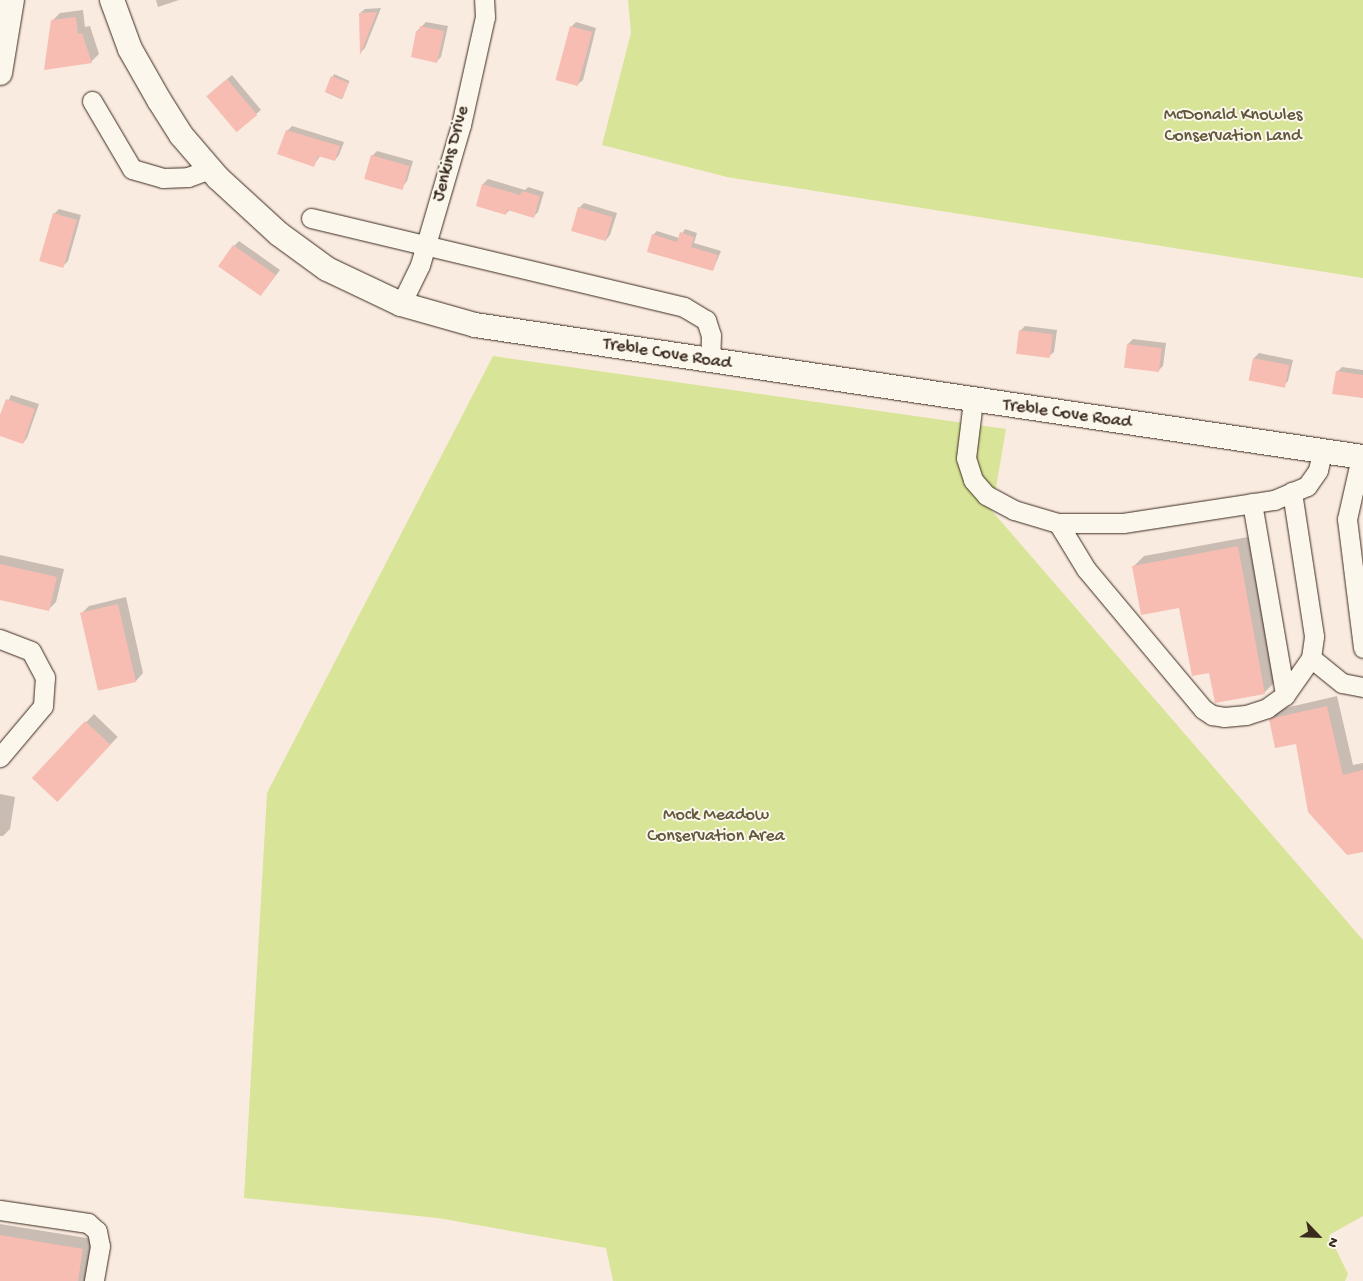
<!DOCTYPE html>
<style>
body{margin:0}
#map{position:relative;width:1363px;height:1281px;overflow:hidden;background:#faebe0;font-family:"Gochi Hand",sans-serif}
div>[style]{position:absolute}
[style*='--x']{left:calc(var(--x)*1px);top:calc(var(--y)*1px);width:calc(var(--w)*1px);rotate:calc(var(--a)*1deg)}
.green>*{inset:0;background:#d8e497}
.shadow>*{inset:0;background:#0003;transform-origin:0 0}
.building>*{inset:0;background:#f7bcb2;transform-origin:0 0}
.roads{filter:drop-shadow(0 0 1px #3b2a1e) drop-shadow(0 0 1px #3b2a1e)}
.minor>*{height:19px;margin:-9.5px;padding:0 9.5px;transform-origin:9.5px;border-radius:9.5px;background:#fbf7ec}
.major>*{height:24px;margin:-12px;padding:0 12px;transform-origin:12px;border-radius:12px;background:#fbf7ec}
span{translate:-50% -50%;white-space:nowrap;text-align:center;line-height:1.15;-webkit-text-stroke:4px #fbf7ec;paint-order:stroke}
.park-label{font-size:18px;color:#62583c}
.street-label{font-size:18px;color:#3b2a1e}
.north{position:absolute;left:1293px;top:1211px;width:50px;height:50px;-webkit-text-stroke:4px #fbf7ec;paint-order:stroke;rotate:114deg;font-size:14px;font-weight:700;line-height:20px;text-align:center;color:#3b2a1e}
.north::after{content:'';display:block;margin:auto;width:18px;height:22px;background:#3b2a1e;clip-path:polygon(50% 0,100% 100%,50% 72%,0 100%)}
</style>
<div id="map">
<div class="green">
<div style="clip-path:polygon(628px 0,1363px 0,1363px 278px,727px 177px,602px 145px,631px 33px)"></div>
<div style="clip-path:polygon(493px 356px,1006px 429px,992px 511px,1363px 940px,1363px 1216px,1329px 1235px,1348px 1274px,1345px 1281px,613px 1281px,606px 1248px,438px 1218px,244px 1198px,267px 793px)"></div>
</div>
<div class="shadow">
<div style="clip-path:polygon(156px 0,179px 0,158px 7px)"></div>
<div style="clip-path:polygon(381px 8px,365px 48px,361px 52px,360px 13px,365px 9px)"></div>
<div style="clip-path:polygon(83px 10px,85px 27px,90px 26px,99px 54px,91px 62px,53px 20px,60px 13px)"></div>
<div style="clip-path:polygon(426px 22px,448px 26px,441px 57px,436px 62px,417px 31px)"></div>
<div style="clip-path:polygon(576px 22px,596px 28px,583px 80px,578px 84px,571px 27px)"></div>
<div style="left:334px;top:74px;width:17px;height:20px;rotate:24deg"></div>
<div style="clip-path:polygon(232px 75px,261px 110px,256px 114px,213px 91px)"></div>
<div style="clip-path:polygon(292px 126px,344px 142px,339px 155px,335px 160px,320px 156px,314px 165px,287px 131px)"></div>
<div style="clip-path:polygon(377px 151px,413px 161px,407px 181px,403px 186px,372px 156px)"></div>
<div style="clip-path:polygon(488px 179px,525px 190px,528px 187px,544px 192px,538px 212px,533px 217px,510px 210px,505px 214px,477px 206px,483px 184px)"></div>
<div style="clip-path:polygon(584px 203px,617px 213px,610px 235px,606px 240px,579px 208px)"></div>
<div style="clip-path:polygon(59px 209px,81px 215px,68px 261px,63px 266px,54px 214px)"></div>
<div style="clip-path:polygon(685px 229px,697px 233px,694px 243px,721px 251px,713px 270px,653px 235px,657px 231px,679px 238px)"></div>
<div style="clip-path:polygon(239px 241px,280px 270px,264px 291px,234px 246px)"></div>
<div style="clip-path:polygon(1025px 326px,1057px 330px,1054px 352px,1049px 356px,1020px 331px)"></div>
<div style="clip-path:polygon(1133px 339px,1166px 343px,1163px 366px,1158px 371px,1128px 344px)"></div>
<div style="clip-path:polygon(1259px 353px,1293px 360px,1288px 381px,1283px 386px,1254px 358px)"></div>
<div style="clip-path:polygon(1342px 367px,1363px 370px,1363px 397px,1337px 372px)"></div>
<div style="clip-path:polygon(11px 395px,39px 404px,27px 438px,23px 443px,0 435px,0 419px)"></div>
<div style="clip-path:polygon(1248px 537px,1275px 682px,1264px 693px,1210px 671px,1180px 606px,1134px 566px,1144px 556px)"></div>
<div style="clip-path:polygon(0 555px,64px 569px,56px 602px,48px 610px,0 599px)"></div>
<div style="clip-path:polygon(126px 597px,143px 673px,136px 681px,99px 690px,82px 613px,89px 606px)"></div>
<div style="clip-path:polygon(1337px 696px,1353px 765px,1363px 763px,1363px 851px,1297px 743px,1270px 720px,1281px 709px)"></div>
<div style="left:94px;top:714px;width:33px;height:88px;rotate:44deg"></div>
<div style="clip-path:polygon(0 794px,15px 797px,10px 829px,3px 836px,0 836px)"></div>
<div style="clip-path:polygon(0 1224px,93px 1239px,86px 1281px,0 1281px)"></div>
</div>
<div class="building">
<div style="clip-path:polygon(377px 12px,360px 55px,359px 13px)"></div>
<div style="clip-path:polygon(76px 17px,78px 34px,82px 33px,92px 63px,44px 70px,51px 20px)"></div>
<div style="clip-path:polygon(420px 26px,444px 31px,437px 63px,411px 57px,416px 31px,419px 31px)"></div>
<div style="left:570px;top:26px;width:23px;height:56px;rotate:15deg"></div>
<div style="left:331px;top:76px;width:19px;height:17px;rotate:21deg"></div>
<div style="left:227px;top:79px;width:47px;height:27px;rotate:50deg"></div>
<div style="clip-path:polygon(286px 130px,340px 146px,335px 161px,318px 156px,314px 167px,277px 154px)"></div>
<div style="left:371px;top:155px;width:40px;height:25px;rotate:16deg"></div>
<div style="clip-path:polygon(482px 184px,520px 195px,522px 191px,540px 196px,534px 218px,507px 210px,506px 215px,476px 206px)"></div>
<div style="left:578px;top:207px;width:36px;height:25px;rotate:16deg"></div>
<div style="left:53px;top:213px;width:25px;height:50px;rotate:16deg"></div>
<div style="clip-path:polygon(680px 232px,694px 237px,691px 247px,718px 255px,713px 271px,647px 252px,652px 234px,677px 242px)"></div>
<div style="left:233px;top:245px;width:52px;height:26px;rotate:35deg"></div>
<div style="left:1019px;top:330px;width:34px;height:24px;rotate:7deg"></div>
<div style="left:1127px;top:344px;width:35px;height:24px;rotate:7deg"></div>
<div style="left:1253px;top:358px;width:37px;height:23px;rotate:11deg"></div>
<div style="clip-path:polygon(1336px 371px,1363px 375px,1363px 398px,1332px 394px)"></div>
<div style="clip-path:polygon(6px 399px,35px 409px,23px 444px,0 436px,0 415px)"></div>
<div style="clip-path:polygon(1238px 546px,1265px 694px,1215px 703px,1209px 673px,1192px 676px,1179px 608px,1141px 615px,1132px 566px)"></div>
<div style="clip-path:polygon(0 564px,57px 577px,49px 611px,0 600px)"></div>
<div style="left:118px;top:604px;width:80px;height:39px;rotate:77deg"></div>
<div style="clip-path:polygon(1327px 706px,1343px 775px,1363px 770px,1363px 852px,1347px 855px,1308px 812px,1296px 744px,1275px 748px,1269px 719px)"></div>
<div style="left:85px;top:721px;width:35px;height:78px;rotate:43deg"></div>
<div style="clip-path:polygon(0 1235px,83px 1249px,78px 1281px,0 1281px)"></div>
</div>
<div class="roads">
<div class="minor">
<div style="--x:92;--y:101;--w:79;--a:59.5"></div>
<div style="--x:132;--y:169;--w:32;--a:16"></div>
<div style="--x:163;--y:178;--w:25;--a:-2"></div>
<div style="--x:188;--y:177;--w:23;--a:-20"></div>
<div style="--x:311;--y:218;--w:383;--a:13.4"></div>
<div style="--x:684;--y:307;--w:26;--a:31"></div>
<div style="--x:706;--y:320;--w:16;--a:72"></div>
<div style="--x:711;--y:335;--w:26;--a:92"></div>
<div style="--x:401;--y:304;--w:43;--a:-64"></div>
<div style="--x:420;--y:265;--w:146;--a:-73.7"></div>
<div style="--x:461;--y:125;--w:111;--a:-77.5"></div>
<div style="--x:485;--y:17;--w:17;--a:-93"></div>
<div style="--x:973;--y:401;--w:57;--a:97"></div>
<div style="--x:966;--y:458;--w:23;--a:72"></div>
<div style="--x:973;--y:480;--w:20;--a:49"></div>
<div style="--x:986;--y:495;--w:32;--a:28"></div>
<div style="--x:1014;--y:510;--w:46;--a:16.5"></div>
<div style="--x:1058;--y:523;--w:65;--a:0"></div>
<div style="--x:1123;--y:523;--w:153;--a:-8.7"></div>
<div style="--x:1274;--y:500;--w:36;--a:-23"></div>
<div style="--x:1307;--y:486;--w:19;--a:-55"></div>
<div style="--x:1318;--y:470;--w:18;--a:-77"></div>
<div style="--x:1361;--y:457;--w:64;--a:102.7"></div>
<div style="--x:1347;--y:519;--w:130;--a:82.9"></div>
<div style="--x:1252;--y:503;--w:195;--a:80.2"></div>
<div style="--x:1058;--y:523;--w:54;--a:58.7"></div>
<div style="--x:1086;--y:569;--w:182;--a:50.1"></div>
<div style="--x:1203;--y:709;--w:11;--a:34"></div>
<div style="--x:1212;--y:715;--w:12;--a:9"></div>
<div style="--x:1224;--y:717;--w:22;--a:-5"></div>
<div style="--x:1246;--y:715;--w:22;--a:-18"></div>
<div style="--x:1267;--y:708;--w:22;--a:-36"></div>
<div style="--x:1285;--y:695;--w:45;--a:-54.9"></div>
<div style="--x:1311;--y:658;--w:22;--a:-82"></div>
<div style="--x:1314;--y:636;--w:146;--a:-98.7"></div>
<div style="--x:0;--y:639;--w:33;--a:21"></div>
<div style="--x:31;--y:651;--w:30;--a:62"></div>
<div style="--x:45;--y:677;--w:29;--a:94"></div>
<div style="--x:43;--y:706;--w:67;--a:130.1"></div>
<div style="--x:1311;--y:658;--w:40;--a:39"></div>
<div style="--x:1342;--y:683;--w:21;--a:11"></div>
<div style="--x:0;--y:1210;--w:89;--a:8.4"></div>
<div style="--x:88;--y:1223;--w:12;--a:42"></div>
<div style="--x:97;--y:1231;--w:15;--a:79"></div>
<div style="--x:100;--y:1246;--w:36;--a:100"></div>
</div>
<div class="major">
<div style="--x:112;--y:0;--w:52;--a:69.8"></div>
<div style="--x:130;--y:49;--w:59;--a:60.4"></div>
<div style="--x:159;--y:100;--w:41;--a:57.8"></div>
<div style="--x:181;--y:135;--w:57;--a:49.3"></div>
<div style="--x:218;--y:178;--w:83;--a:42.6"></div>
<div style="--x:279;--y:234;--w:59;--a:36.1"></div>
<div style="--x:327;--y:269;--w:82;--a:25.3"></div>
<div style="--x:401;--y:304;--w:77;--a:15.8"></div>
<div style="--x:475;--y:325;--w:898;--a:8.46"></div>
<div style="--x:0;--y:73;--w:74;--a:-80.7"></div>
</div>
</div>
<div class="park-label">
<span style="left:1233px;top:127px">McDonald Knowles<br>Conservation Land</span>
<span style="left:716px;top:827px">Mock Meadow<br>Conservation Area</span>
</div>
<div class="street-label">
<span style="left:452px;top:154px;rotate:-75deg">Jenkins Drive</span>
<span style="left:667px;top:355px;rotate:9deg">Treble Cove Road</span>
<span style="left:1067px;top:415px;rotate:8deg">Treble Cove Road</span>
</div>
<div class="north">N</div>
</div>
